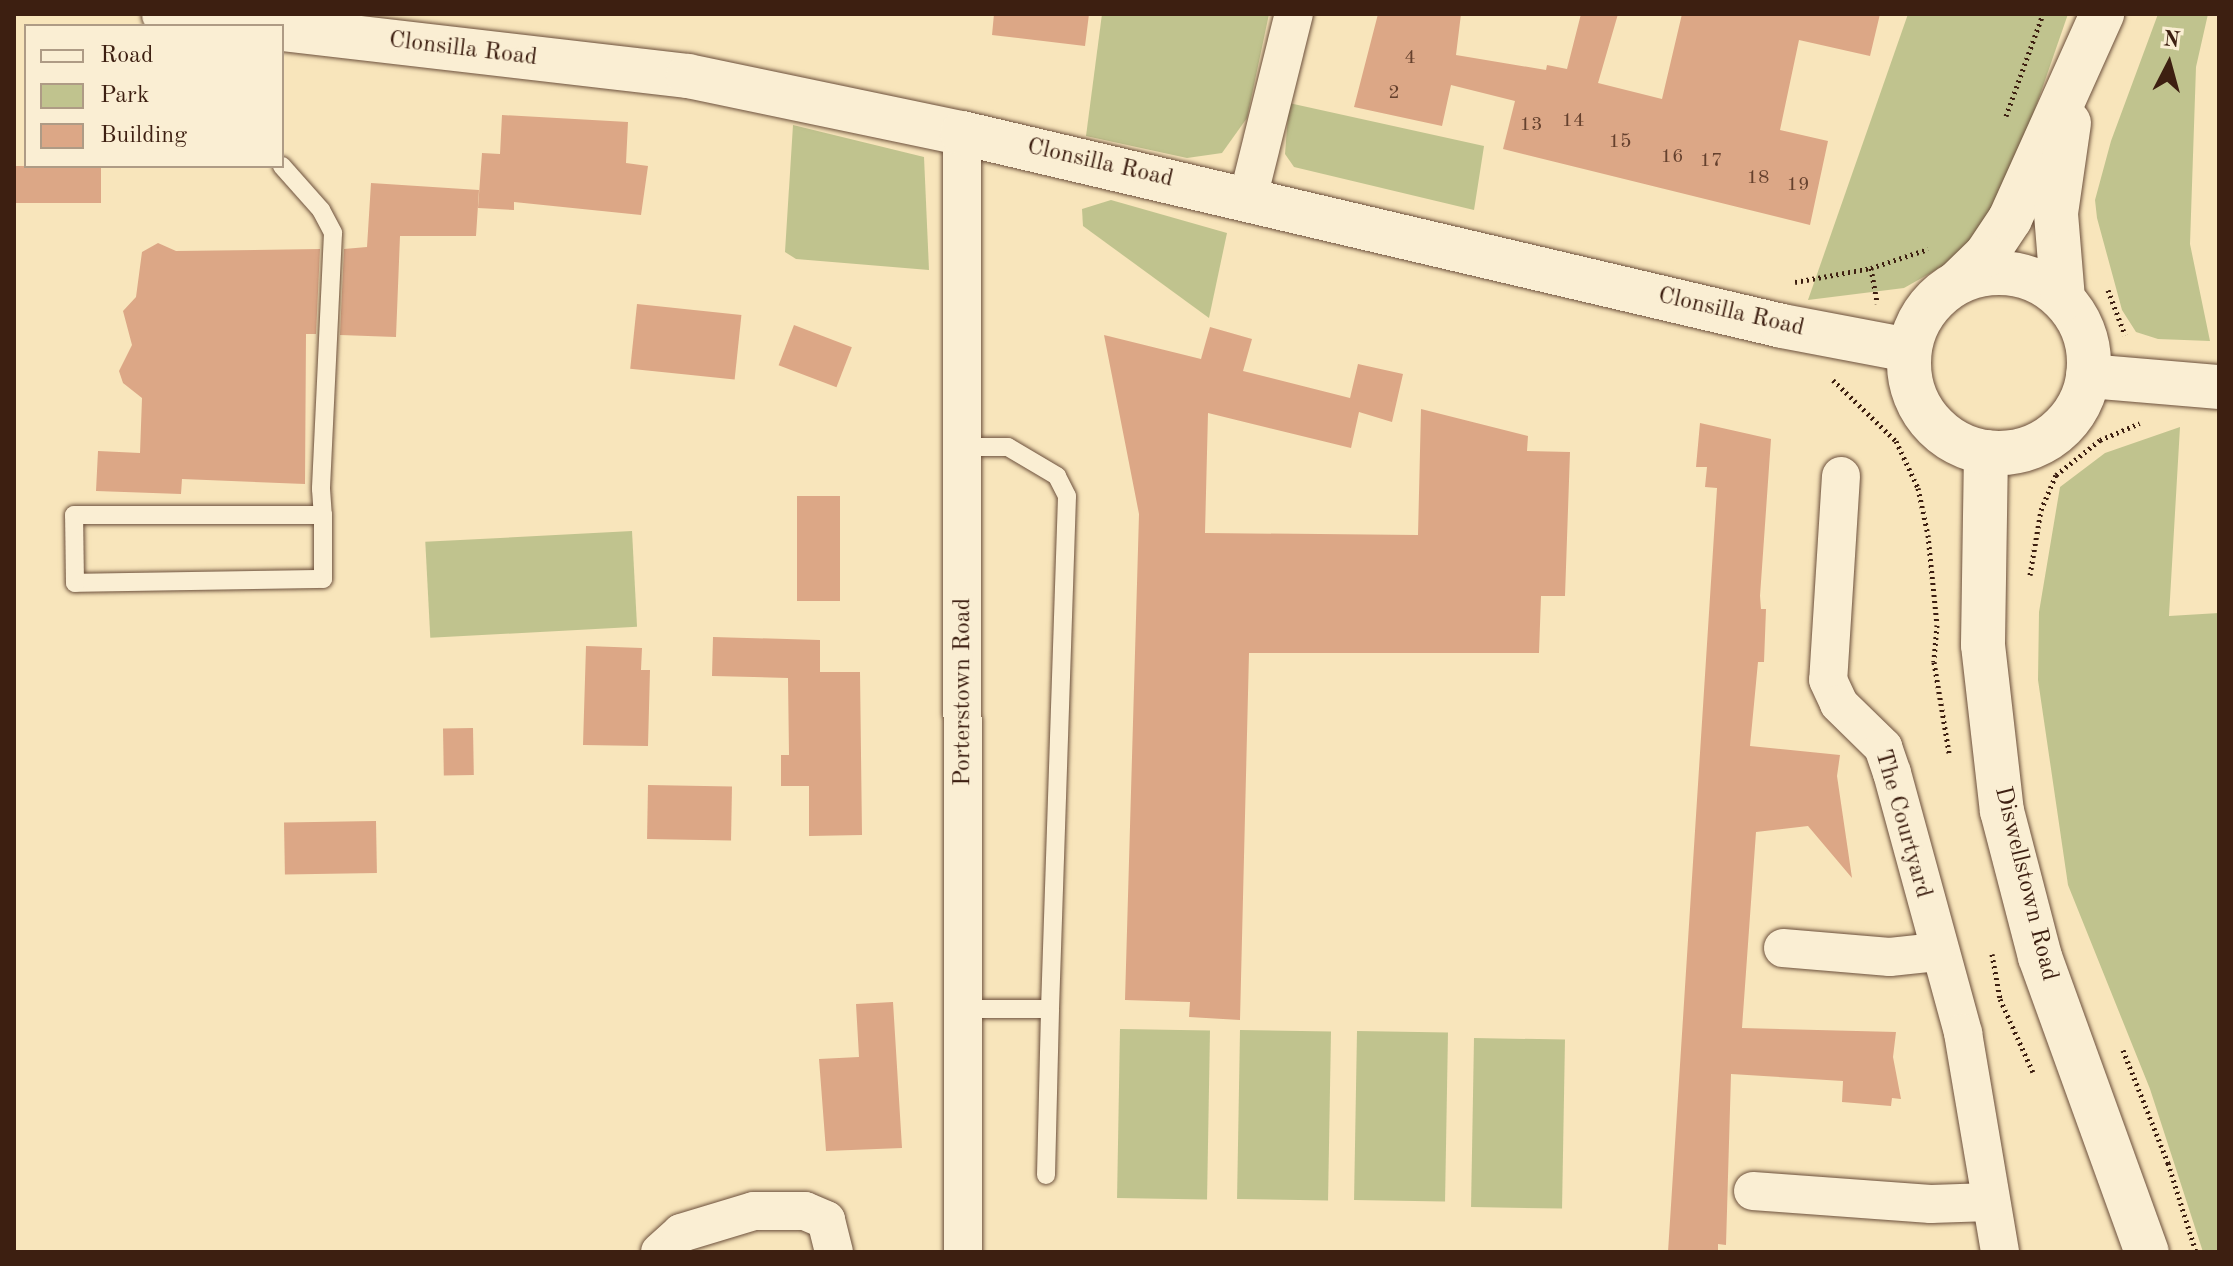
<!DOCTYPE html>
<style>
body{margin:0}
#map{position:relative;width:2233px;height:1266px;overflow:hidden;background:#f8e5bb;font-family:"Old Standard TT",serif}
div>[style]{position:absolute}
[style*='--x']{left:calc(var(--x)*1px);top:calc(var(--y)*1px);width:calc(var(--w)*1px);rotate:calc(var(--a)*1deg)}
.green>*{inset:0;background:#c0c38e;transform-origin:0 0}
.building>*{inset:0;background:#dca786;transform-origin:0 0}
.path>*{height:5px;margin-top:-2.5px;transform-origin:0;background:repeating-linear-gradient(90deg,#3d1f11 0 2px,transparent 0 6px)}
.roads{filter:drop-shadow(0 0 2px #6c503c) drop-shadow(0 0 2px #6c503c)}
.service>*{height:18px;margin:-9px;padding:0 9px;transform-origin:9px;border-radius:9px;background:#faeed3}
.minor>*{height:38px;margin:-19px;padding:0 19px;transform-origin:19px;border-radius:19px;background:#faeed3}
.tertiary>*{height:44px;margin:-22px;padding:0 22px;transform-origin:22px;border-radius:22px;background:#faeed3}
.secondary>*{height:44px;margin:-22px;padding:0 22px;transform-origin:22px;border-radius:22px;background:#faeed3}
.secondary>.ring{margin:-22px;padding:0;box-sizing:content-box;background:none;border:44px solid #faeed3;border-radius:50%}
span{translate:-50% -50%;white-space:nowrap;text-align:center;line-height:1.15;-webkit-text-stroke:6px #faeed3;paint-order:stroke}
.number-label{font-size:20px;color:#65412e}
.number-label span{-webkit-text-stroke-width:0}
.street-label{font-size:24px;color:#3d1f11}
.frame{position:absolute;inset:0;border:16px solid #3d1f11;pointer-events:none}
.legend{position:absolute;left:24px;top:24px;width:260px;height:144px;box-sizing:border-box;background:#faeed3;border:2px solid #ae9b85;margin:0;padding:10px 14px;list-style:none;font-size:24px;color:#3d1f11}
.legend li{display:flex;align-items:center;gap:16px;height:40px}
.legend b{width:40px;border:2px solid #ae9b85}
.north{position:absolute;left:2129px;top:24px;width:80px;height:80px;-webkit-text-stroke:6px #faeed3;paint-order:stroke;rotate:6deg;font-size:22px;font-weight:700;line-height:32px;text-align:center;color:#3d1f11}
.north::after{content:'';display:block;margin:auto;width:28px;height:36px;background:#3d1f11;clip-path:polygon(50% 0,100% 100%,50% 72%,0 100%)}
</style>
<div id="map">
<div class="green">
<div style="clip-path:polygon(1102px 14px,1269px 14px,1247px 118px,1222px 153px,1187px 158px,1086px 136px)"></div>
<div style="clip-path:polygon(1908px 14px,2068px 14px,2002px 204px,1966px 253px,1904px 288px,1808px 300px)"></div>
<div style="clip-path:polygon(2158px 14px,2208px 14px,2196px 67px,2190px 244px,2210px 341px,2158px 339px,2136px 332px,2122px 310px,2097px 218px,2095px 200px,2111px 141px)"></div>
<div style="clip-path:polygon(1289px 103px,1484px 146px,1474px 210px,1294px 167px,1285px 154px)"></div>
<div style="clip-path:polygon(793px 125px,924px 157px,929px 270px,796px 259px,785px 252px)"></div>
<div style="clip-path:polygon(1111px 200px,1227px 233px,1209px 318px,1083px 226px,1082px 209px)"></div>
<div style="clip-path:polygon(2180px 427px,2169px 616px,2219px 613px,2219px 1252px,2203px 1252px,2150px 1089px,2068px 885px,2038px 680px,2039px 612px,2060px 487px,2105px 453px)"></div>
<div style="left:632px;top:531px;width:96px;height:207px;rotate:87deg"></div>
<div style="left:1120px;top:1029px;width:90px;height:169px;rotate:1deg"></div>
<div style="left:1240px;top:1030px;width:91px;height:169px;rotate:1deg"></div>
<div style="left:1357px;top:1031px;width:91px;height:169px;rotate:1deg"></div>
<div style="left:1474px;top:1038px;width:91px;height:169px;rotate:1deg"></div>
</div>
<div class="building">
<div style="clip-path:polygon(994px 14px,1089px 14px,1085px 46px,992px 35px)"></div>
<div style="clip-path:polygon(1378px 14px,1461px 14px,1456px 55px,1546px 70px,1547px 65px,1567px 69px,1581px 14px,1618px 14px,1598px 83px,1662px 99px,1682px 14px,1880px 14px,1870px 56px,1799px 40px,1780px 130px,1828px 141px,1810px 225px,1503px 149px,1515px 101px,1451px 85px,1442px 126px,1354px 107px)"></div>
<div style="clip-path:polygon(502px 115px,628px 122px,626px 163px,648px 166px,641px 215px,514px 202px,514px 210px,478px 208px,482px 153px,500px 154px)"></div>
<div style="left:14px;top:166px;width:87px;height:37px"></div>
<div style="clip-path:polygon(371px 183px,479px 190px,476px 236px,400px 236px,396px 337px,340px 335px,344px 249px,367px 247px)"></div>
<div style="clip-path:polygon(158px 243px,176px 251px,320px 249px,316px 334px,306px 334px,305px 484px,182px 479px,181px 494px,96px 491px,98px 451px,140px 453px,142px 398px,123px 383px,119px 371px,132px 345px,123px 311px,136px 297px,142px 252px)"></div>
<div style="left:637px;top:304px;width:105px;height:65px;rotate:6deg"></div>
<div style="left:794px;top:325px;width:62px;height:43px;rotate:21deg"></div>
<div style="clip-path:polygon(1210px 327px,1252px 339px,1243px 371px,1350px 398px,1358px 364px,1403px 374px,1392px 422px,1359px 412px,1351px 448px,1208px 413px,1205px 533px,1418px 535px,1421px 409px,1528px 436px,1527px 451px,1570px 452px,1565px 596px,1541px 596px,1539px 653px,1249px 653px,1240px 1020px,1189px 1017px,1190px 1002px,1125px 1000px,1139px 514px,1104px 335px,1201px 359px)"></div>
<div style="clip-path:polygon(1700px 423px,1771px 439px,1760px 596px,1761px 609px,1766px 609px,1764px 662px,1758px 662px,1750px 746px,1840px 755px,1837px 776px,1852px 878px,1808px 826px,1756px 832px,1742px 1028px,1896px 1032px,1893px 1057px,1901px 1099px,1892px 1098px,1891px 1106px,1842px 1102px,1843px 1081px,1731px 1074px,1726px 1245px,1718px 1244px,1718px 1252px,1668px 1252px,1717px 488px,1705px 487px,1707px 467px,1696px 467px)"></div>
<div style="left:797px;top:496px;width:43px;height:105px"></div>
<div style="clip-path:polygon(713px 637px,820px 640px,820px 672px,860px 672px,862px 835px,809px 836px,809px 786px,781px 786px,781px 755px,789px 755px,788px 678px,712px 676px)"></div>
<div style="clip-path:polygon(586px 646px,642px 648px,641px 670px,650px 670px,648px 746px,583px 745px)"></div>
<div style="left:473px;top:728px;width:47px;height:30px;rotate:89deg"></div>
<div style="left:648px;top:785px;width:84px;height:54px;rotate:1deg"></div>
<div style="left:376px;top:821px;width:52px;height:92px;rotate:89deg"></div>
<div style="clip-path:polygon(893px 1002px,902px 1148px,826px 1151px,819px 1059px,859px 1057px,856px 1004px)"></div>
</div>
<div class="path">
<div style="--x:2006;--y:116;--w:109;--a:-70.1"></div>
<div style="--x:1871;--y:268;--w:36;--a:80"></div>
<div style="--x:1795;--y:282;--w:77;--a:-10.4"></div>
<div style="--x:1871;--y:268;--w:60;--a:-18.4"></div>
<div style="--x:2108;--y:290;--w:48;--a:69.3"></div>
<div style="--x:1833;--y:380;--w:88;--a:44.1"></div>
<div style="--x:1896;--y:441;--w:52;--a:64.9"></div>
<div style="--x:1918;--y:488;--w:48;--a:78"></div>
<div style="--x:1928;--y:535;--w:90;--a:84.3"></div>
<div style="--x:1937;--y:625;--w:37;--a:95"></div>
<div style="--x:1934;--y:662;--w:92;--a:80.6"></div>
<div style="--x:2030;--y:575;--w:66;--a:-80.4"></div>
<div style="--x:2041;--y:510;--w:38;--a:-67"></div>
<div style="--x:2056;--y:475;--w:56;--a:-38.5"></div>
<div style="--x:2100;--y:440;--w:43;--a:-23"></div>
<div style="--x:1992;--y:954;--w:46;--a:79.9"></div>
<div style="--x:2000;--y:999;--w:80;--a:65.7"></div>
<div style="--x:2123;--y:1050;--w:122;--a:68.3"></div>
<div style="--x:2168;--y:1163;--w:93;--a:72.5"></div>
</div>
<div class="roads">
<div class="service">
<div style="--x:282;--y:166;--w:59;--a:48.4"></div>
<div style="--x:321;--y:210;--w:26;--a:62"></div>
<div style="--x:333;--y:233;--w:256;--a:92.7"></div>
<div style="--x:321;--y:489;--w:26;--a:86"></div>
<div style="--x:323;--y:515;--w:64;--a:90"></div>
<div style="--x:323;--y:579;--w:248;--a:179.1"></div>
<div style="--x:75;--y:583;--w:68;--a:-90.8"></div>
<div style="--x:74;--y:515;--w:249;--a:0"></div>
<div style="--x:963;--y:1009;--w:87;--a:0"></div>
<div style="--x:1050;--y:1009;--w:513;--a:-88.1"></div>
<div style="--x:1067;--y:496;--w:22;--a:-117"></div>
<div style="--x:1057;--y:476;--w:57;--a:-149.4"></div>
<div style="--x:1008;--y:447;--w:44;--a:180"></div>
<div style="--x:1046;--y:1175;--w:166;--a:-88.6"></div>
</div>
<div class="minor">
<div style="--x:962;--y:133;--w:1119;--a:89.95"></div>
<div style="--x:1248;--y:198;--w:190;--a:-76"></div>
<div style="--x:1841;--y:476;--w:204;--a:93.6"></div>
<div style="--x:1828;--y:680;--w:26;--a:65"></div>
<div style="--x:1839;--y:704;--w:62;--a:44.3"></div>
<div style="--x:1883;--y:747;--w:28;--a:71"></div>
<div style="--x:1892;--y:773;--w:270;--a:74.7"></div>
<div style="--x:1963;--y:1033;--w:222;--a:80.4"></div>
<div style="--x:1783;--y:948;--w:107;--a:4.8"></div>
<div style="--x:1890;--y:957;--w:47;--a:-6.1"></div>
<div style="--x:1753;--y:1191;--w:178;--a:4.2"></div>
<div style="--x:1931;--y:1204;--w:59;--a:-1.9"></div>
<div style="--x:660;--y:1252;--w:28;--a:-42"></div>
<div style="--x:681;--y:1233;--w:76;--a:-16.8"></div>
<div style="--x:754;--y:1211;--w:51;--a:0"></div>
<div style="--x:805;--y:1211;--w:23;--a:23"></div>
<div style="--x:826;--y:1220;--w:33;--a:76"></div>
</div>
<div class="tertiary">
<div style="--x:2088;--y:376;--w:131;--a:4.8"></div>
<div style="--x:1986;--y:452;--w:193;--a:90.9"></div>
<div style="--x:1983;--y:645;--w:167;--a:83.5"></div>
<div style="--x:2002;--y:811;--w:151;--a:75.4"></div>
<div style="--x:2040;--y:957;--w:314;--a:70.1"></div>
</div>
<div class="secondary">
<div style="--x:164;--y:14;--w:98;--a:7.1"></div>
<div style="--x:282;--y:29;--w:409;--a:6.6"></div>
<div style="--x:688;--y:76;--w:280;--a:11.8"></div>
<div style="--x:962;--y:133;--w:842;--a:13.24"></div>
<div style="--x:1782;--y:326;--w:129;--a:10.7"></div>
<div class="ring" style="left:1909px;top:273px;width:136px;height:136px"></div>
<div style="--x:1958;--y:282;--w:39;--a:-44"></div>
<div style="--x:1986;--y:255;--w:43;--a:-56.3"></div>
<div style="--x:2010;--y:219;--w:225;--a:-65.8"></div>
<div style="--x:2063;--y:299;--w:86;--a:-94.7"></div>
<div style="--x:2056;--y:213;--w:91;--a:-81.8"></div>
</div>
</div>
<div class="number-label">
<span style="left:1410px;top:58px">4</span>
<span style="left:1394px;top:93px">2</span>
<span style="left:1573px;top:121px">14</span>
<span style="left:1531px;top:125px">13</span>
<span style="left:1620px;top:142px">15</span>
<span style="left:1672px;top:157px">16</span>
<span style="left:1711px;top:161px">17</span>
<span style="left:1758px;top:178px">18</span>
<span style="left:1798px;top:185px">19</span>
</div>
<div class="street-label">
<span style="left:463px;top:50px;rotate:7deg">Clonsilla Road</span>
<span style="left:1100px;top:164px;rotate:13deg">Clonsilla Road</span>
<span style="left:1731px;top:313px;rotate:13deg">Clonsilla Road</span>
<span style="left:964px;top:692px;rotate:-90deg">Porterstown Road</span>
<span style="left:1902px;top:824px;rotate:74deg">The Courtyard</span>
<span style="left:2025px;top:884px;rotate:76deg">Diswellstown Road</span>
</div>
<div class="frame"></div>
<ul class="legend">
<li><b style="height:10px;background:#faeed3"></b>Road</li>
<li><b style="height:22px;background:#c0c38e"></b>Park</li>
<li><b style="height:22px;background:#dca786"></b>Building</li>
</ul>
<div class="north">N</div>
</div>
